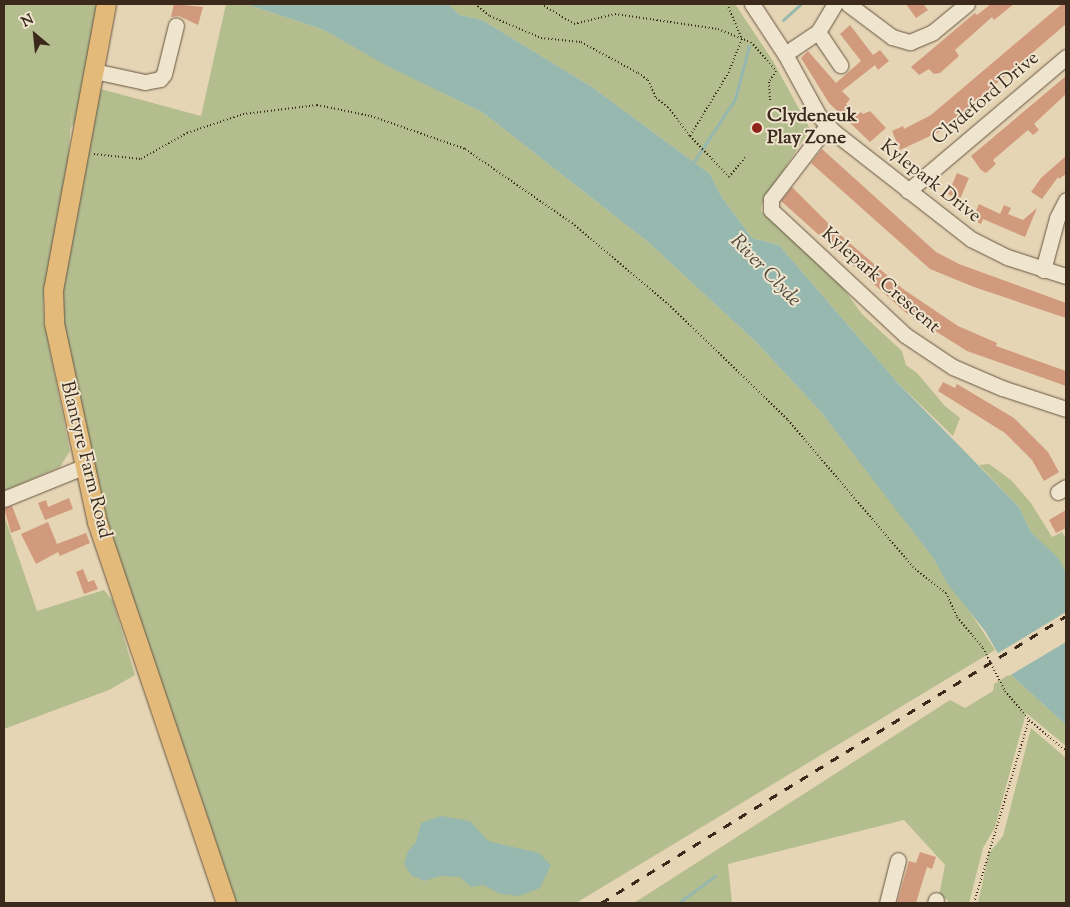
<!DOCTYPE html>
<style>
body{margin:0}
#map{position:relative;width:1070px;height:907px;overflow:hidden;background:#e6d5b4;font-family:"Sorts Mill Goudy",serif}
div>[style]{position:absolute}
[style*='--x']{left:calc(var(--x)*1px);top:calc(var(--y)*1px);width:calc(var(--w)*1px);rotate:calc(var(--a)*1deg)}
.green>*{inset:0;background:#b4bd8e}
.water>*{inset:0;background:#96b8af}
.pier>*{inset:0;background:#e6d5b4}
.stream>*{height:3px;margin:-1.5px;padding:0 1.5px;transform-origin:1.5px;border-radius:1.5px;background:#96b8af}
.building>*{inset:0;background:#d19a7d;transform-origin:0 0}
.path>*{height:2px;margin-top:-1px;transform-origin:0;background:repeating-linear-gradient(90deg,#3b2a1c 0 1px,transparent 0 3.5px)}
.roads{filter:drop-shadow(0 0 1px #665542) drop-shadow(0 0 1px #665542)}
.minor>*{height:15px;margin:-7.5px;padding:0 7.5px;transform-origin:7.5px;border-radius:7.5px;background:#efe4ce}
.major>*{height:19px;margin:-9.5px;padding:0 9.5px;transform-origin:9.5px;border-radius:9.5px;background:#e3ba7a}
.rail>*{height:3px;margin-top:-1.5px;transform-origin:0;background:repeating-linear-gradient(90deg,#3b2a1c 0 9px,transparent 0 18px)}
.dots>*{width:14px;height:14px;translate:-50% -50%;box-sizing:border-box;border:2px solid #efe4ce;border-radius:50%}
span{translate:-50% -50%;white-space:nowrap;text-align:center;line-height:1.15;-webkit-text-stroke:4px #efe4ce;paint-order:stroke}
.street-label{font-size:19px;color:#3b2a1c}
.poi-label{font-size:19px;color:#3b2a1c;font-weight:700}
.left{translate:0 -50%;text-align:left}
.water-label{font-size:20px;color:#524e41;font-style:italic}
.frame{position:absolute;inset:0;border:5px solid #3b2a1c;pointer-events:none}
.north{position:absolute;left:10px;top:10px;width:50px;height:50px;-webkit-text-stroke:4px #efe4ce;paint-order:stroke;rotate:332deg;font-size:14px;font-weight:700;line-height:20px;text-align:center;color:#3b2a1c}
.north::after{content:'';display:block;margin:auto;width:18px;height:22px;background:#3b2a1c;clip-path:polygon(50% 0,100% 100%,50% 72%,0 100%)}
</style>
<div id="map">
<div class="green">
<div style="clip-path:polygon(4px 4px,101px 4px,76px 120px,71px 128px,72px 109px,68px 163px,43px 301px,44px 321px,70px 451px,60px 467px,4px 491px)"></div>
<div style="clip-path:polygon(226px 4px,246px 4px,324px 30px,388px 66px,482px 112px,648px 242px,756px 342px,821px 412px,935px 559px,995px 650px,576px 903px,232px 903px,106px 532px,58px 314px,97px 88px,201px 116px)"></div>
<div style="clip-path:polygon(448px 4px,735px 4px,773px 61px,810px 129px,762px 204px,761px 211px,833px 274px,862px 314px,902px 351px,906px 365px,917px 373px,945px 406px,960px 418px,953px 436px,897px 382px,779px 245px,752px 238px,721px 196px,710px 174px,592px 87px,482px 20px,460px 15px)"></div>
<div style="clip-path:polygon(989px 464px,1011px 480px,1031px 503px,1052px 537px,1062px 532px,1066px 539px,1066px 573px,1058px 559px,1031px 532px,1019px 507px,979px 465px)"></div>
<div style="clip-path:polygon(4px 515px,37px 611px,104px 590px,113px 601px,135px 675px,109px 690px,4px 729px)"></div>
<div style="clip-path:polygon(1010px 674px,1066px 725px,1066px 746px,1026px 713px,995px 827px,983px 848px,969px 903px,947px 903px,948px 900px,939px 896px,945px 865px,904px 820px,728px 864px,732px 903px,634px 903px,950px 700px,965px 708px,993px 691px,994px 684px)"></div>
<div style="clip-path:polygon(1031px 728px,1066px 758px,1066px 903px,978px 903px,989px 853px,1003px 836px)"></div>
</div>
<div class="water">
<div style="clip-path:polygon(246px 4px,448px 4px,460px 15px,482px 20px,592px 87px,710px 174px,721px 196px,752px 238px,779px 245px,897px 382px,1019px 507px,1031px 532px,1059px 559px,1066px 573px,1066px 725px,1010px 674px,985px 631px,947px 583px,934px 559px,821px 412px,756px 342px,648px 242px,482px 112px,387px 66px,324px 30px)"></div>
<div style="clip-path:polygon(441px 816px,470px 821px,488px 841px,539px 853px,551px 865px,540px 888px,519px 896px,500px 894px,484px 885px,471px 887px,460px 877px,440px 876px,425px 881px,411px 875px,404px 864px,408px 851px,416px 842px,421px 823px)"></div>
</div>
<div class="pier">
<div style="clip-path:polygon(1066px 612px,1066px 642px,1009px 676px,995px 655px)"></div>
</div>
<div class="stream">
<div style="--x:783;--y:20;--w:24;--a:-42"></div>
<div style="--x:693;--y:163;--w:77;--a:-56.7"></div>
<div style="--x:735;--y:99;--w:55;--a:-75.2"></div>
<div style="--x:678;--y:903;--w:46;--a:-36.1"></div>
</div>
<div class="building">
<div style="clip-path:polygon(174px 4px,203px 7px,198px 25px,179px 16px,171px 17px)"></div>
<div style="clip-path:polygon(906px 4px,923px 4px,928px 10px,916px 18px)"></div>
<div style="clip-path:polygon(991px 4px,1014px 4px,994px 20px,992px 17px,955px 50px,959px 56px,940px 73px,934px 74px,929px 69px,919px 75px,911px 67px,975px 13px,977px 15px)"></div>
<div style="clip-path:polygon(1062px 4px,1066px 4px,1066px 24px,941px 131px,900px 150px,892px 131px,903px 126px,904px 129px,931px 115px)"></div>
<div style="clip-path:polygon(850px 25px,873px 55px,880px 50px,889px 61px,878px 70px,875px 65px,842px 91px,850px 99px,846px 104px,857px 115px,861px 112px,863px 114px,870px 111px,886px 128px,870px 142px,829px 103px,801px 58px,808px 51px,836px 83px,861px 61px,840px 34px)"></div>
<div style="clip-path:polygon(1066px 76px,1066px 94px,1034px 124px,1039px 130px,1033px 135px,1028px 130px,993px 160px,996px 164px,986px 173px,981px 170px,971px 156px)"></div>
<div style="clip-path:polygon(822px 149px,936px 252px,959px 264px,1066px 303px,1066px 318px,974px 287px,930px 269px,811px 163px)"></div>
<div style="clip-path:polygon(1066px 156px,1066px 174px,1059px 179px,1058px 177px,1042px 199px,1031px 192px,1041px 178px)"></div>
<div style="left:957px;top:173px;width:13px;height:23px;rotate:23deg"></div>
<div style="clip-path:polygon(792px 187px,837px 232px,903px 289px,958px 326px,997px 343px,996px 346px,1066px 371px,1066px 386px,967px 351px,905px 312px,781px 201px)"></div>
<div style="clip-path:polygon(979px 204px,1000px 214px,1004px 205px,1011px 208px,1008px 214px,1023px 220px,1037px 208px,1025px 237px,983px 219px,981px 224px,972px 220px)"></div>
<div style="clip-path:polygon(943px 382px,955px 388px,957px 384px,1014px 418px,1048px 452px,1059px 472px,1044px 481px,1032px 460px,1005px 433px,938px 391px)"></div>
<div style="clip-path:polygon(69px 498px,73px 509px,45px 520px,38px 503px,46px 500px,48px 507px)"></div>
<div style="clip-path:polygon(12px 506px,21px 529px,11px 533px,4px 508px)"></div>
<div style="clip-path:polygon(1066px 510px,1066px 528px,1056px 533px,1049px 520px)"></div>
<div style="clip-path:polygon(48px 522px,57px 544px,86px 533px,90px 543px,60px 556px,58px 552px,36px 564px,21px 534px)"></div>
<div style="clip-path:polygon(83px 569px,88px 582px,94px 580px,98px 589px,84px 594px,76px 572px)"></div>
<div style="clip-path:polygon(920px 852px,936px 857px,932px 869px,927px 867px,916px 903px,897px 903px,909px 861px,916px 863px)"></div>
</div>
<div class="path">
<div style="--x:475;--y:4;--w:19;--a:39"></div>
<div style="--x:490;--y:16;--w:56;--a:23.3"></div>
<div style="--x:541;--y:38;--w:40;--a:5.7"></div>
<div style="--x:581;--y:42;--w:65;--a:28.5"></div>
<div style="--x:638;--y:73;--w:12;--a:35"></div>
<div style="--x:648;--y:80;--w:20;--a:66"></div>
<div style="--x:656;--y:98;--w:15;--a:37"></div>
<div style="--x:668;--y:107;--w:36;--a:53"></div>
<div style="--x:541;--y:4;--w:39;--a:31"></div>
<div style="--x:574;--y:24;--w:42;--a:-13.7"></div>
<div style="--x:615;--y:14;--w:104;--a:8.3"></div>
<div style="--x:718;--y:29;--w:35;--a:22"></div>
<div style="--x:751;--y:42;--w:38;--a:49"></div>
<div style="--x:776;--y:71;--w:13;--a:122"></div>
<div style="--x:769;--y:82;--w:18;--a:87"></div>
<div style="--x:727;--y:4;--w:38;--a:67"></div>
<div style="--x:742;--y:39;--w:35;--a:112"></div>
<div style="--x:729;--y:72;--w:75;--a:121.4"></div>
<div style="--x:690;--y:136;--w:57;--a:46.4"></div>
<div style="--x:729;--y:177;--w:27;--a:-51"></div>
<div style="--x:94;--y:154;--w:47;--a:6.1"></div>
<div style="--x:141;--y:159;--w:53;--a:-29.5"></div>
<div style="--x:187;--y:133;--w:59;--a:-18.7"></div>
<div style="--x:243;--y:114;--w:75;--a:-6.9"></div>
<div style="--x:317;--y:105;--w:55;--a:11.5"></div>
<div style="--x:371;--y:116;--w:100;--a:19.3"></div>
<div style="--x:465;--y:149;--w:130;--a:34.7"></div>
<div style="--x:572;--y:223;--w:126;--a:40.2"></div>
<div style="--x:668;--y:304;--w:167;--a:44"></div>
<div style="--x:788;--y:420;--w:196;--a:49.6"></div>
<div style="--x:915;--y:569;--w:39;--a:38"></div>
<div style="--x:946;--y:593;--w:26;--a:65"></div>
<div style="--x:957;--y:617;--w:40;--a:50"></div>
<div style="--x:983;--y:648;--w:48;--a:62.9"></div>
<div style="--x:1005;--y:691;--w:38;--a:50"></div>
<div style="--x:974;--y:903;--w:191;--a:-73.3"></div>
<div style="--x:1029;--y:720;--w:48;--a:40"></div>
</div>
<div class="roads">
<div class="minor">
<div style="--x:752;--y:4;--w:60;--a:56.6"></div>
<div style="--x:785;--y:54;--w:71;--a:61.3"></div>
<div style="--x:819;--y:116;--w:22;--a:47"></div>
<div style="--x:834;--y:132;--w:174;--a:38"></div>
<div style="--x:971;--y:239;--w:40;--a:26.6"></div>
<div style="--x:1007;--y:257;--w:62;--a:17.9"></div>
<div style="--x:848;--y:4;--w:55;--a:36.9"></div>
<div style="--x:892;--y:37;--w:19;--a:16"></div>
<div style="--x:910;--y:42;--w:25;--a:-23"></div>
<div style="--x:933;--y:32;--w:44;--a:-39.5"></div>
<div style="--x:818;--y:32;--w:40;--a:56"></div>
<div style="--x:785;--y:54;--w:40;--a:-34"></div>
<div style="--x:818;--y:32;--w:33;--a:-59"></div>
<div style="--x:94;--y:71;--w:52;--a:12.2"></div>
<div style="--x:145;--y:82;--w:15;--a:-11"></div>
<div style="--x:160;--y:79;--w:6;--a:-51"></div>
<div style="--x:164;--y:74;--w:50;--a:-76.2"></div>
<div style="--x:827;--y:126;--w:92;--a:127.5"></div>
<div style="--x:771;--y:199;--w:11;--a:90"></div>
<div style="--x:771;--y:210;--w:183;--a:43"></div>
<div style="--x:905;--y:335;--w:58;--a:33.7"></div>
<div style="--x:953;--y:367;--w:53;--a:23.2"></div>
<div style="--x:1002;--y:388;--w:67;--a:18.2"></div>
<div style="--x:908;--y:191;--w:207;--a:-40.3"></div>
<div style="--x:1043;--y:270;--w:54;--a:-74.9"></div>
<div style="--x:1057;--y:218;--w:20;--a:-63"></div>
<div style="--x:1058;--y:492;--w:9;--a:-32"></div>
<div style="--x:4;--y:499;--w:85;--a:-22.1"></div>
<div style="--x:887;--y:903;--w:44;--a:-75.7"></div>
<div style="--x:935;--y:903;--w:3;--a:-72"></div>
</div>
<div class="major">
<div style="--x:106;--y:4;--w:290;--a:100.5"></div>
<div style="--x:53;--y:289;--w:34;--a:88"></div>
<div style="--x:54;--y:323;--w:204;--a:77.8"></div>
<div style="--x:97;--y:522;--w:402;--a:71.3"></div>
</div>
</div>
<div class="rail">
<div style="--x:601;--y:903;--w:546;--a:-31.68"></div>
</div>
<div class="dots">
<div style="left:757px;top:128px;background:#8f2418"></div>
</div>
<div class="street-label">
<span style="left:986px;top:99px;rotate:-40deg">Clydeford Drive</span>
<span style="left:930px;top:182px;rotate:38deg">Kylepark Drive</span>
<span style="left:880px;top:281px;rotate:41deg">Kylepark Crescent</span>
<span style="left:85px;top:460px;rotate:76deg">Blantyre Farm Road</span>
</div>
<div class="poi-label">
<span class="left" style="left:767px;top:128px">Clydeneuk<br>Play Zone</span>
</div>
<div class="water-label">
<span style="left:765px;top:271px;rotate:46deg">River Clyde</span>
</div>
<div class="frame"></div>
<div class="north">N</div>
</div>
